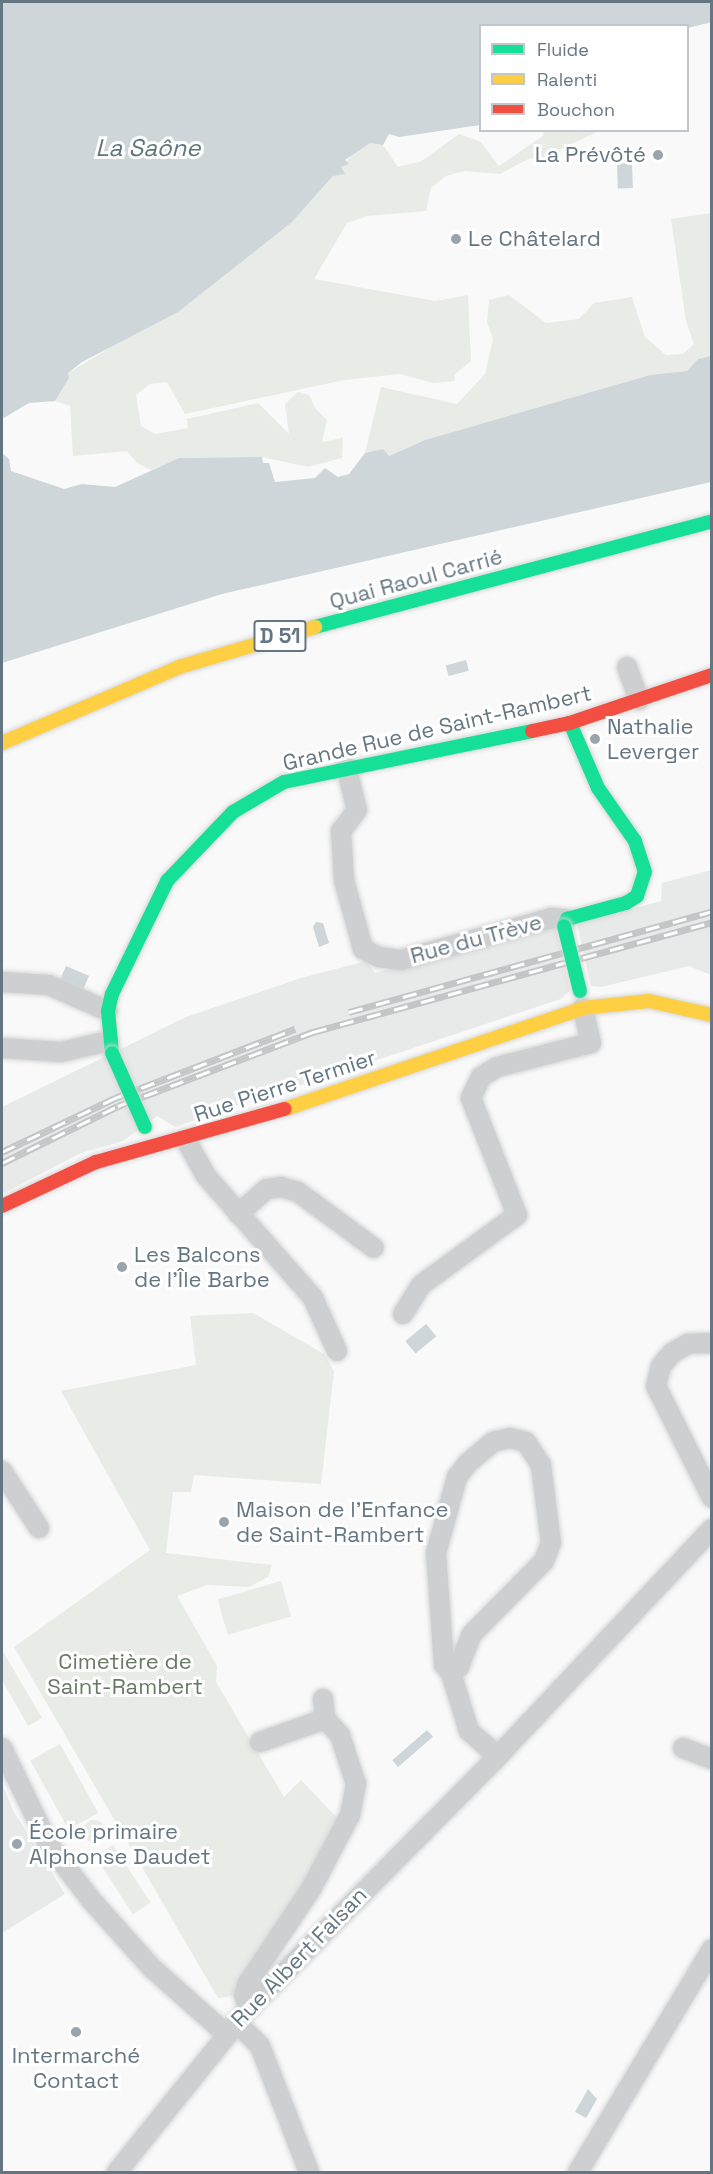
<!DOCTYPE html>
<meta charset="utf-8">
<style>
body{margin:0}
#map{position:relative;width:713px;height:2174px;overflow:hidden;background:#f9f9f9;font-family:"Space Grotesk",sans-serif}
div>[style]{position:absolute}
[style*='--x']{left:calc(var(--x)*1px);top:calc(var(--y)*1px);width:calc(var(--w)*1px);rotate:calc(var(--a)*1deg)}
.built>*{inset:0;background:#e8e9e9}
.green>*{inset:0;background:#e8ebe6;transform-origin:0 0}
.round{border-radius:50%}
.water>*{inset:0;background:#ced6d9;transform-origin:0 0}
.roads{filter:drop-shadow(0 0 2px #d5d6d7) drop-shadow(0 0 2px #d5d6d7)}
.street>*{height:20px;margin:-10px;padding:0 10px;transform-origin:10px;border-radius:10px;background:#cecfd0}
.fast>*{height:14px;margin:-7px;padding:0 7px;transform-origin:7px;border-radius:7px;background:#16e098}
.slow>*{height:14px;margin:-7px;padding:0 7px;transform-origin:7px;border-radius:7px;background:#ffcf43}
.jam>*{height:14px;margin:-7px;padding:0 7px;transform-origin:7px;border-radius:7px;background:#f24e42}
.rail>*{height:7px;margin-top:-3.5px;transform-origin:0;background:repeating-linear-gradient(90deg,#fff 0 14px,#c3c5c6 0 28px);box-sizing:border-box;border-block:2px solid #c3c5c6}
.bridges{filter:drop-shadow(0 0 2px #d5d6d7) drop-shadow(0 0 2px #d5d6d7)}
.fast-bridge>*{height:14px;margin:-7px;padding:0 7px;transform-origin:7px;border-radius:7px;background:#16e098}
.dots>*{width:16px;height:16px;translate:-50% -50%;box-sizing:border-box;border:3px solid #fff;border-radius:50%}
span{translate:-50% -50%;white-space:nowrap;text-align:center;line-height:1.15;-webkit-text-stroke:6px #fff;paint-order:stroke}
.shield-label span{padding:2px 4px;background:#fff;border:2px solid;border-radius:4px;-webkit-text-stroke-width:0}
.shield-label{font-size:21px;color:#657683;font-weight:700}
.poi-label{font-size:22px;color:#657683}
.right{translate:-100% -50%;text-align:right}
.left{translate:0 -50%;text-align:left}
.street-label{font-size:22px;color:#657683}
.park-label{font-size:22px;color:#687a64}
.water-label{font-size:24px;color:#60757c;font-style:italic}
.frame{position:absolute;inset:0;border:3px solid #657683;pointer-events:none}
.legend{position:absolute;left:479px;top:24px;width:210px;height:108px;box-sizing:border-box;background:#fff;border:2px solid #c1c8cd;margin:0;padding:8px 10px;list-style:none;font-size:18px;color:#657683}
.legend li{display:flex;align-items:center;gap:12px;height:30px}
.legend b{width:30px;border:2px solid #c1c8cd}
</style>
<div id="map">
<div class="built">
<div style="clip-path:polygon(711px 870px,711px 975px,689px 966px,601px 987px,591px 986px,577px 924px,661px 901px,662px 883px)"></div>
<div style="clip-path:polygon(554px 922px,570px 991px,561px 999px,175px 1127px,157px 1116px,123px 1141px,81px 1153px,2px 1194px,2px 1107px,186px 1017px,301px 978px,366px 961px,375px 973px)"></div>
<div style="clip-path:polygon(2px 1784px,14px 1812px,65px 1894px,2px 1933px)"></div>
</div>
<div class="green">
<div style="clip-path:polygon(542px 131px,599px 131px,542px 158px,528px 159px,500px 174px,464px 171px,446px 176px,431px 188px,426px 211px,367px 216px,347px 223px,314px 279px,435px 301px,468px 295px,471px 361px,454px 375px,455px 381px,433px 383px,400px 374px,344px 380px,185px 414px,167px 382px,150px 384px,136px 395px,141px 426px,155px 434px,188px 428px,187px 419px,258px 403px,289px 434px,285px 404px,298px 392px,309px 395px,315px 408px,327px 420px,322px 442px,343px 438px,342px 458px,308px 467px,262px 457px,180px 458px,151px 470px,137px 463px,127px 451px,73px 456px,70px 406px,55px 401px,69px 378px,68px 373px,141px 329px,292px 222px,352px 155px,370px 143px,383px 145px,398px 167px,422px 161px,459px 134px,481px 142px,499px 166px,544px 135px)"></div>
<div style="clip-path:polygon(711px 213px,711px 356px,698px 359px,687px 371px,650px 375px,425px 440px,388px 456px,383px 449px,365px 453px,381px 387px,457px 404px,485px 374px,493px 339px,487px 322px,489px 300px,509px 295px,546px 323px,579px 319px,594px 303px,632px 297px,645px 337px,666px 355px,683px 354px,694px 344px,686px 321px,671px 219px)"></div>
<div style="clip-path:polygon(253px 1313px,324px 1354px,334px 1371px,321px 1484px,194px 1475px,191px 1492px,173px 1492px,166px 1553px,272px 1565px,268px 1577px,249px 1587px,207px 1585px,177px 1596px,217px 1666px,216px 1682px,284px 1797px,301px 1780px,339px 1820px,292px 1910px,232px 1996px,218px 1998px,14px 1647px,150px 1550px,61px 1391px,196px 1365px,190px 1316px)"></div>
<div style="left:281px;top:1581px;width:37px;height:66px;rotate:74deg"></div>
<div style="clip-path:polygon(2px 1650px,42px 1718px,28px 1726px,2px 1680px)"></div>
<div style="left:60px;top:1744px;width:79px;height:34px;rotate:61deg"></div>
<div class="round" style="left:83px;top:1820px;width:22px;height:22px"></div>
<div style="left:113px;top:1845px;width:69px;height:21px;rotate:57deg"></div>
</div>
<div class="water">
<div style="clip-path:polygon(5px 2px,711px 2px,712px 22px,688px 28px,480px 26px,480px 125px,399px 137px,389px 134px,383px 145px,370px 143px,345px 160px,349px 164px,341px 167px,345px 174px,333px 176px,292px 222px,178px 312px,82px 362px,68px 373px,69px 378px,55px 401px,29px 403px,2px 419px,2px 3px)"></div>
<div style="left:632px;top:163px;width:25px;height:15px;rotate:88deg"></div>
<div style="clip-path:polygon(711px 356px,711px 482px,222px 594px,2px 663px,2px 453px,9px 459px,11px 471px,64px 489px,82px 484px,115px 487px,179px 458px,262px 457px,263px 463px,269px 463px,275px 482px,315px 478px,325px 468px,338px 477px,349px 474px,365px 453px,383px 449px,389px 456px,425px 440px,650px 375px,687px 371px,698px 359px)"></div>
<div style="left:466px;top:660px;width:11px;height:21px;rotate:75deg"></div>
<div style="clip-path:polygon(316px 922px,323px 923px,329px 943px,319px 947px,313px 927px)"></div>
<div style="left:66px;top:966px;width:25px;height:15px;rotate:23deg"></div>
<div style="left:426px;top:1324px;width:16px;height:27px;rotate:50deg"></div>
<div style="left:427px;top:1730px;width:9px;height:46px;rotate:49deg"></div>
<div style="clip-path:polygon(588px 2089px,597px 2099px,586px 2118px,575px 2112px)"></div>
</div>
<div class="roads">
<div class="street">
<div style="--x:627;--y:667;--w:35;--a:70"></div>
<div style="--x:346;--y:766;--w:45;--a:76"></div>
<div style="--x:357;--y:810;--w:26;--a:127"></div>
<div style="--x:341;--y:831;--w:49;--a:86.5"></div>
<div style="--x:344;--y:880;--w:72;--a:74.6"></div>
<div style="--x:363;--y:949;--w:18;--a:27"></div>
<div style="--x:379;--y:957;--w:22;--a:8"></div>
<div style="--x:401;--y:960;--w:156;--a:-15.6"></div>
<div style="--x:551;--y:918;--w:16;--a:4"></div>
<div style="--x:2;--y:982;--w:47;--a:3.7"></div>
<div style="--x:49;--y:985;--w:64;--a:23.8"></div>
<div style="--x:2;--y:1048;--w:59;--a:3.9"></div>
<div style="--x:61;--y:1052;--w:49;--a:-12.9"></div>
<div style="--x:186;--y:1140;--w:41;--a:60.9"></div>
<div style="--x:206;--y:1176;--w:162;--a:48.7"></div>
<div style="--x:313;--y:1298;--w:58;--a:65.6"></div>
<div style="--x:238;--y:1214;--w:38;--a:-41"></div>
<div style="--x:267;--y:1189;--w:14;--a:-8"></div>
<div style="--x:281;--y:1187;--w:18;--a:16"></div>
<div style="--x:298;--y:1192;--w:94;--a:36.4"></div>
<div style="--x:403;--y:1314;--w:34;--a:-58"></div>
<div style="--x:421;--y:1285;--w:119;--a:-36.1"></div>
<div style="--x:517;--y:1215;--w:126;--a:-111.5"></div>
<div style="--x:471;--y:1098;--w:23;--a:-65"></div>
<div style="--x:481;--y:1077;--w:19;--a:-32"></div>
<div style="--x:497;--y:1067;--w:97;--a:-14.3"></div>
<div style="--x:591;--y:1043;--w:36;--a:-103"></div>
<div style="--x:712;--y:1343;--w:24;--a:178"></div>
<div style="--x:688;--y:1344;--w:18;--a:151"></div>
<div style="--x:672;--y:1353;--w:17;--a:130"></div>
<div style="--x:661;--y:1366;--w:21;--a:104"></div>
<div style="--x:656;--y:1386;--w:125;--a:63.4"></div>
<div style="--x:2;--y:1471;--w:68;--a:57"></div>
<div style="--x:451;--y:1673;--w:10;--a:-37"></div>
<div style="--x:459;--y:1667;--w:34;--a:-69"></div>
<div style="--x:471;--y:1635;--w:104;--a:-45.4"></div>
<div style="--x:544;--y:1561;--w:19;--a:-69"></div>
<div style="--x:551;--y:1543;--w:79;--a:-97.3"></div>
<div style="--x:541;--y:1465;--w:27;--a:-123"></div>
<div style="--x:526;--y:1442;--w:16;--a:-166"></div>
<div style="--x:510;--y:1438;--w:17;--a:167"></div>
<div style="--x:493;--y:1442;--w:33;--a:140"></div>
<div style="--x:468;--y:1463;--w:18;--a:128"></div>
<div style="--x:457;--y:1477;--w:79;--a:105.4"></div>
<div style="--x:436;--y:1553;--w:112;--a:85.9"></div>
<div style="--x:444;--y:1665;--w:11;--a:49"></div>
<div style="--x:451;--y:1673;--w:61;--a:72.8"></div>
<div style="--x:469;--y:1731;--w:38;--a:41"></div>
<div style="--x:323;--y:1699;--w:20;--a:84"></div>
<div style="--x:2;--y:1748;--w:108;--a:64.1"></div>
<div style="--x:49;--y:1845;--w:71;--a:52.5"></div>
<div style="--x:92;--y:1901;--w:90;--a:48.2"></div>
<div style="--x:152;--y:1968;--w:99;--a:41.7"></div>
<div style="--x:683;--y:1748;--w:31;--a:21"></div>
<div style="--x:249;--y:2008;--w:14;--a:-111"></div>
<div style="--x:244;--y:1995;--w:13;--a:-72"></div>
<div style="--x:248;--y:1983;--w:113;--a:-56.2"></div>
<div style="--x:311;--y:1889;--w:84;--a:-62.2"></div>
<div style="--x:350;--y:1815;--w:32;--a:-79"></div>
<div style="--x:356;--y:1784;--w:52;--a:-108.1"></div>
<div style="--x:340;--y:1735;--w:22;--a:-133"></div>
<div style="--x:325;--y:1719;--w:69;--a:160.5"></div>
<div style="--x:236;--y:2022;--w:34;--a:45"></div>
<div style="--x:260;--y:2046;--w:135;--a:68.7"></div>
<div style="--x:117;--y:2172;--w:211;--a:-51.2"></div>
<div style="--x:249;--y:2008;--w:354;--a:-45.3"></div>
<div style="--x:498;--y:1756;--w:312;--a:-46.7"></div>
<div style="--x:578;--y:2172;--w:260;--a:-59"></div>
</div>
<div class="fast">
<div style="--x:315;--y:627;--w:411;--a:-14.9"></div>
<div style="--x:564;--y:926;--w:8;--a:-67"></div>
<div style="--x:567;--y:919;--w:61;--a:-15.2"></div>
<div style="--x:626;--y:903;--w:13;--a:-32"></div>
<div style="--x:637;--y:896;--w:25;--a:-72"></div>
<div style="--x:645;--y:872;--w:33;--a:-108"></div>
<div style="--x:635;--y:841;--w:65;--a:-124.9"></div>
<div style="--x:598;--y:788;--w:71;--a:-113.3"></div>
<div style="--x:112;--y:1053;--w:42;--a:-95.4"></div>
<div style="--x:108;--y:1011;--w:17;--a:-77"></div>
<div style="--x:112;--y:994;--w:126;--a:-64"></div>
<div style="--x:167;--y:881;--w:95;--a:-46.3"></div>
<div style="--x:233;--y:812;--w:59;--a:-30.5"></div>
<div style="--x:284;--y:782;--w:253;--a:-11.6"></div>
</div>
<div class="slow">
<div style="--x:2;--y:743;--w:193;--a:-23.2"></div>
<div style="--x:179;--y:667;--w:142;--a:-16.4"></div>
<div style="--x:285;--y:1109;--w:315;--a:-18.7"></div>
<div style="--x:583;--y:1008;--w:66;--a:-6.1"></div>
<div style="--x:649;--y:1001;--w:65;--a:12.5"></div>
</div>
<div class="jam">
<div style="--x:532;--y:731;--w:39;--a:-12"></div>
<div style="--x:570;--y:723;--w:150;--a:-18.7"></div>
<div style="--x:2;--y:1206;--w:104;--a:-25.1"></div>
<div style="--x:96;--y:1162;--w:196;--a:-15.7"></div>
</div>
</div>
<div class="rail">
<div style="--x:349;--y:1012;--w:377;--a:-15.5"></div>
<div style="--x:2;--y:1152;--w:125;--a:-25.5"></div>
<div style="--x:115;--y:1098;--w:193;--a:-21"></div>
<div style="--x:2;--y:1163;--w:129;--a:-26.2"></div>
<div style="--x:118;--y:1106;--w:209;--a:-20.8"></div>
<div style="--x:313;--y:1032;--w:414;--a:-15.4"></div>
</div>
<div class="bridges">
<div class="fast-bridge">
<div style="--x:564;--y:926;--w:67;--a:76.2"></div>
<div style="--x:112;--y:1053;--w:81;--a:66"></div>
</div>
</div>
<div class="dots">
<div style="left:658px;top:155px;background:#99a4ac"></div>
<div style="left:456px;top:239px;background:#99a4ac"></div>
<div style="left:595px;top:739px;background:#99a4ac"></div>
<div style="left:122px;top:1267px;background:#99a4ac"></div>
<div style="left:224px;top:1522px;background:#99a4ac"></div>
<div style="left:17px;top:1844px;background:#99a4ac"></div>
<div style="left:76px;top:2032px;background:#99a4ac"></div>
</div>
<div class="shield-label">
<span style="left:280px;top:636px">D 51</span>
</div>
<div class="poi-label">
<span class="right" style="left:646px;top:155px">La Prévôté</span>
<span class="left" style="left:468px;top:239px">Le Châtelard</span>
<span class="left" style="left:607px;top:739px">Nathalie<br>Leverger</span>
<span class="left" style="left:134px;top:1267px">Les Balcons<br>de l'Île Barbe</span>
<span class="left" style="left:236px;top:1522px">Maison de l'Enfance<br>de Saint-Rambert</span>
<span class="left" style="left:29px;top:1844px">École primaire<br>Alphonse Daudet</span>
<span style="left:76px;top:2068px">Intermarché<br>Contact</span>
</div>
<div class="street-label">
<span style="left:416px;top:579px;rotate:-15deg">Quai Raoul Carrié</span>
<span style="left:437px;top:728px;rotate:-13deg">Grande Rue de Saint-Rambert</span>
<span style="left:476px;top:939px;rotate:-15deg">Rue du Trève</span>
<span style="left:285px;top:1086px;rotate:-18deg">Rue Pierre Termier</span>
<span style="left:299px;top:1957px;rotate:-46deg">Rue Albert Falsan</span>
</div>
<div class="park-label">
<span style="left:125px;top:1674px">Cimetière de<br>Saint-Rambert</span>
</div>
<div class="water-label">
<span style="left:148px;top:148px">La Saône</span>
</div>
<div class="frame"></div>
<ul class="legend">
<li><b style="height:8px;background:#16e098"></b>Fluide</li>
<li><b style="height:8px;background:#ffcf43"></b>Ralenti</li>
<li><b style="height:8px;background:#f24e42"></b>Bouchon</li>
</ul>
</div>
